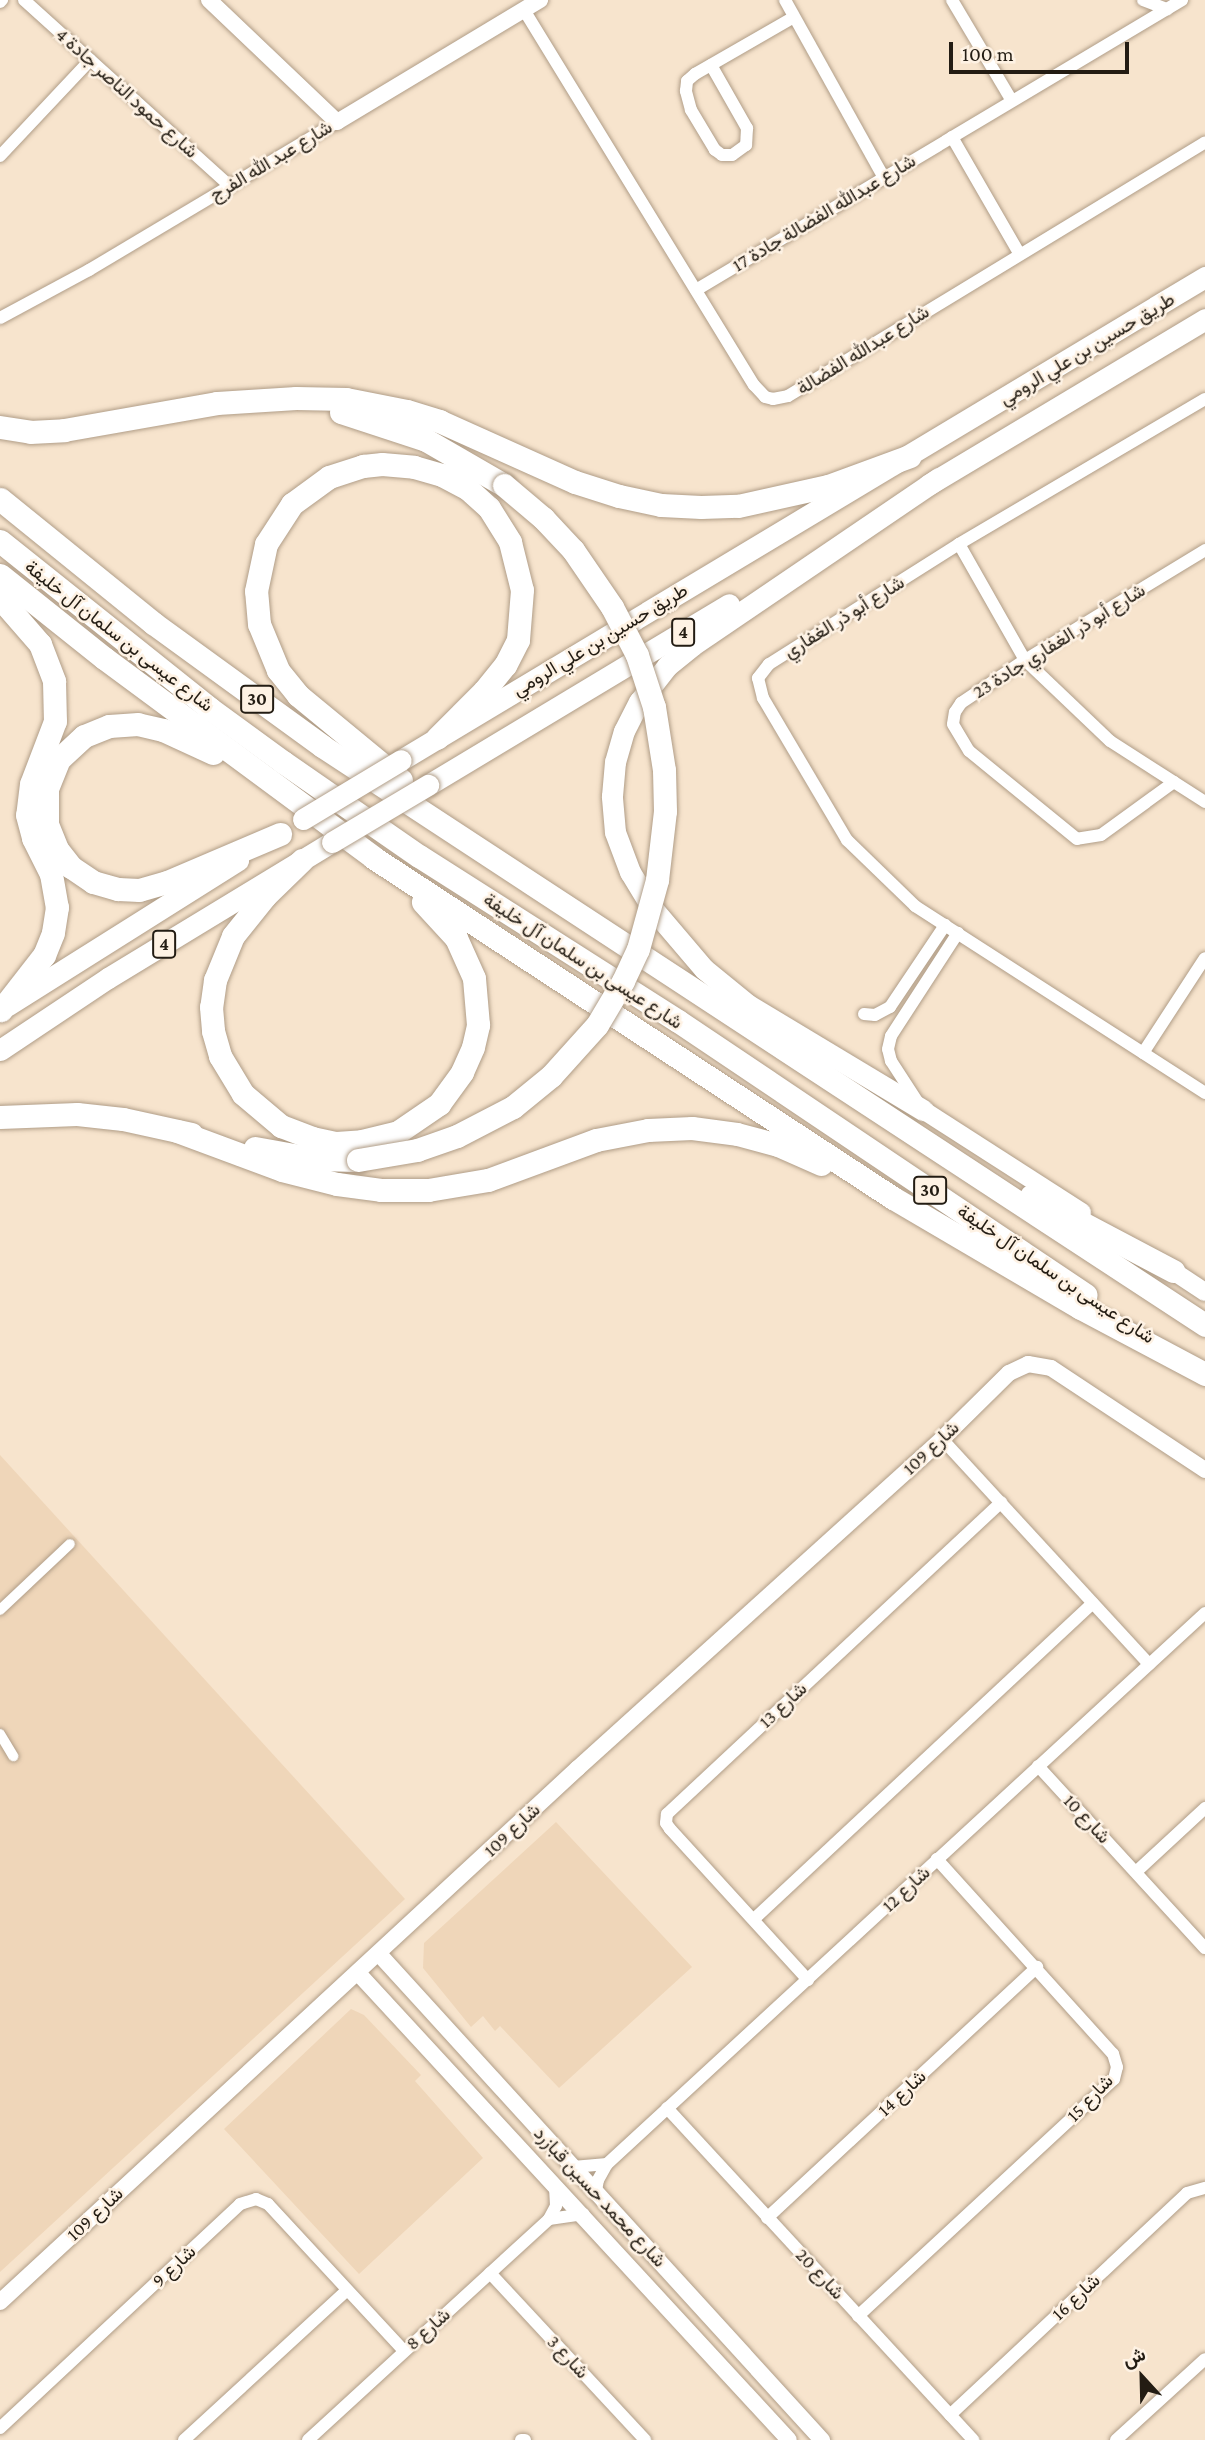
<!DOCTYPE html>
<meta charset="utf-8">
<style>
body{margin:0}
#map{position:relative;width:1205px;height:2440px;overflow:hidden;background:#f7e4cd;font-family:"Crimson Pro",Vazirmatn,serif}
div>[style]{position:absolute}
[style*='--x']{left:calc(var(--x)*1px);top:calc(var(--y)*1px);width:calc(var(--w)*1px);rotate:calc(var(--a)*1deg)}
.built>*{inset:0;background:#efd6b9}
.roads{filter:drop-shadow(0 0 2px #b09d87) drop-shadow(0 0 2px #b09d87)}
.pedestrian>*{height:10px;margin:-5px;padding:0 5px;transform-origin:5px;border-radius:5px;background:#fff}
.minor>*{height:12px;margin:-6px;padding:0 6px;transform-origin:6px;border-radius:6px;background:#fff}
.tertiary>*{height:16px;margin:-8px;padding:0 8px;transform-origin:8px;border-radius:8px;background:#fff}
.secondary>*{height:18px;margin:-9px;padding:0 9px;transform-origin:9px;border-radius:9px;background:#fff}
.trunk>*{height:21px;margin:-10.5px;padding:0 10.5px;transform-origin:10.5px;border-radius:10.5px;background:#fff}
.motorway>*{height:23px;margin:-11.5px;padding:0 11.5px;transform-origin:11.5px;border-radius:11.5px;background:#fff}
.bridges{filter:drop-shadow(0 0 2px #b09d87) drop-shadow(0 0 2px #b09d87)}
.trunk-bridge>*{height:21px;margin:-10.5px;padding:0 10.5px;transform-origin:10.5px;border-radius:10.5px;background:#fff}
.motorway-bridge>*{height:23px;margin:-11.5px;padding:0 11.5px;transform-origin:11.5px;border-radius:11.5px;background:#fff}
span{translate:-50% -50%;white-space:nowrap;text-align:center;line-height:1.15;-webkit-text-stroke:5px #fef2e4;paint-order:stroke}
.shield-label span{padding:2px 5px;background:#fef2e4;border:2px solid;border-radius:5px;-webkit-text-stroke-width:0}
.shield-label{font-size:18px;color:#231c13;font-weight:700}
.street-label{font-size:19px;color:#231c13}
.north{position:absolute;left:1107px;top:2342px;width:70px;height:70px;-webkit-text-stroke:5px #fef2e4;paint-order:stroke;rotate:338deg;font-size:19px;font-weight:700;line-height:28px;text-align:center;color:#231c13}
.north::after{content:'';display:block;margin:auto;width:24px;height:32px;background:#231c13;clip-path:polygon(50% 0,100% 100%,50% 72%,0 100%)}
.scale{position:absolute;left:949px;top:42px;width:180px;height:32px;box-sizing:border-box;border:4px solid #231c13;border-top:0;padding-left:9px;font-size:21px;line-height:24px;white-space:nowrap;color:#231c13;-webkit-text-stroke:5px #fef2e4;paint-order:stroke}
</style>
<div id="map">
<div class="built">
<div style="clip-path:polygon(0 1455px,405px 1899px,0 2272px)"></div>
<div style="clip-path:polygon(556px 1822px,692px 1967px,559px 2088px,500px 2026px,495px 2031px,483px 2016px,471px 2027px,423px 1968px,424px 1943px)"></div>
<div style="clip-path:polygon(351px 2009px,364px 2015px,421px 2075px,415px 2081px,483px 2158px,359px 2274px,224px 2129px)"></div>
</div>
<div class="roads">
<div class="pedestrian">
<div style="--x:0;--y:1610;--w:96;--a:-43.3"></div>
<div style="--x:0;--y:1734;--w:26;--a:59"></div>
</div>
<div class="minor">
<div style="--x:24;--y:0;--w:278;--a:42.1"></div>
<div style="--x:785;--y:0;--w:204;--a:60.9"></div>
<div style="--x:952;--y:0;--w:117;--a:59.3"></div>
<div style="--x:1143;--y:0;--w:26;--a:21"></div>
<div style="--x:0;--y:2;--w:3;--a:-45"></div>
<div style="--x:524;--y:10;--w:440;--a:58.5"></div>
<div style="--x:754;--y:385;--w:16;--a:47"></div>
<div style="--x:765;--y:397;--w:8;--a:14"></div>
<div style="--x:773;--y:399;--w:15;--a:-11"></div>
<div style="--x:788;--y:396;--w:488;--a:-31.3"></div>
<div style="--x:711;--y:65;--w:73;--a:60.3"></div>
<div style="--x:747;--y:128;--w:17;--a:93"></div>
<div style="--x:746;--y:145;--w:17;--a:144"></div>
<div style="--x:732;--y:155;--w:10;--a:180"></div>
<div style="--x:722;--y:155;--w:9;--a:-144"></div>
<div style="--x:715;--y:150;--w:47;--a:-121"></div>
<div style="--x:691;--y:110;--w:20;--a:-105"></div>
<div style="--x:686;--y:91;--w:10;--a:-84"></div>
<div style="--x:687;--y:81;--w:11;--a:-41"></div>
<div style="--x:695;--y:74;--w:114;--a:-29.9"></div>
<div style="--x:952;--y:137;--w:134;--a:60"></div>
<div style="--x:0;--y:156;--w:132;--a:-46.8"></div>
<div style="--x:696;--y:290;--w:566;--a:-30.82"></div>
<div style="--x:0;--y:318;--w:101;--a:-28.3"></div>
<div style="--x:89;--y:270;--w:289;--a:-30.8"></div>
<div style="--x:1205;--y:399;--w:286;--a:149.5"></div>
<div style="--x:959;--y:544;--w:225;--a:147.7"></div>
<div style="--x:769;--y:664;--w:18;--a:128"></div>
<div style="--x:758;--y:678;--w:21;--a:76"></div>
<div style="--x:763;--y:698;--w:165;--a:59.4"></div>
<div style="--x:847;--y:840;--w:95;--a:44.1"></div>
<div style="--x:915;--y:906;--w:345;--a:32.8"></div>
<div style="--x:959;--y:544;--w:133;--a:60.4"></div>
<div style="--x:1025;--y:660;--w:117;--a:43.6"></div>
<div style="--x:1110;--y:741;--w:113;--a:32.7"></div>
<div style="--x:1174;--y:782;--w:90;--a:144"></div>
<div style="--x:1101;--y:835;--w:24;--a:171"></div>
<div style="--x:1077;--y:839;--w:139;--a:-140.8"></div>
<div style="--x:969;--y:751;--w:31;--a:-121"></div>
<div style="--x:953;--y:724;--w:12;--a:-81"></div>
<div style="--x:955;--y:712;--w:11;--a:-56"></div>
<div style="--x:961;--y:703;--w:77;--a:-33.9"></div>
<div style="--x:1025;--y:660;--w:211;--a:-31.4"></div>
<div style="--x:864;--y:1014;--w:11;--a:5"></div>
<div style="--x:875;--y:1015;--w:17;--a:-28"></div>
<div style="--x:890;--y:1007;--w:99;--a:-56.1"></div>
<div style="--x:1143;--y:1053;--w:113;--a:-56.9"></div>
<div style="--x:917;--y:1101;--w:48;--a:-123"></div>
<div style="--x:891;--y:1061;--w:12;--a:-104"></div>
<div style="--x:888;--y:1049;--w:13;--a:-77"></div>
<div style="--x:891;--y:1036;--w:123;--a:-57"></div>
<div style="--x:942;--y:1439;--w:306;--a:47.4"></div>
<div style="--x:1038;--y:1766;--w:247;--a:47.5"></div>
<div style="--x:1137;--y:1871;--w:93;--a:-42.8"></div>
<div style="--x:754;--y:1919;--w:463;--a:-43"></div>
<div style="--x:808;--y:1980;--w:205;--a:-132.4"></div>
<div style="--x:670;--y:1829;--w:7;--a:-124"></div>
<div style="--x:666;--y:1823;--w:9;--a:-84"></div>
<div style="--x:667;--y:1814;--w:457;--a:-43"></div>
<div style="--x:667;--y:2108;--w:452;--a:47.3"></div>
<div style="--x:573;--y:2167;--w:34;--a:-5"></div>
<div style="--x:596;--y:2191;--w:11;--a:-80"></div>
<div style="--x:598;--y:2180;--w:18;--a:-61"></div>
<div style="--x:607;--y:2164;--w:813;--a:-42.66"></div>
<div style="--x:767;--y:2218;--w:369;--a:-42.9"></div>
<div style="--x:549;--y:2219;--w:35;--a:-8"></div>
<div style="--x:490;--y:2273;--w:228;--a:47.1"></div>
<div style="--x:858;--y:2316;--w:349;--a:-42.8"></div>
<div style="--x:1114;--y:2079;--w:12;--a:-76"></div>
<div style="--x:1117;--y:2067;--w:14;--a:-107"></div>
<div style="--x:1113;--y:2054;--w:263;--a:-132.1"></div>
<div style="--x:950;--y:2415;--w:325;--a:-43.1"></div>
<div style="--x:1187;--y:2193;--w:19;--a:-16"></div>
<div style="--x:0;--y:2428;--w:328;--a:-43"></div>
<div style="--x:240;--y:2204;--w:17;--a:-17"></div>
<div style="--x:256;--y:2199;--w:13;--a:23"></div>
<div style="--x:268;--y:2204;--w:199;--a:47.2"></div>
<div style="--x:184;--y:2440;--w:220;--a:-42.6"></div>
<div style="--x:308;--y:2440;--w:327;--a:-42.5"></div>
<div style="--x:549;--y:2219;--w:15;--a:-62"></div>
<div style="--x:556;--y:2206;--w:21;--a:-93"></div>
<div style="--x:521;--y:2440;--w:4;--a:0"></div>
<div style="--x:1116;--y:2440;--w:120;--a:-42.3"></div>
</div>
<div class="tertiary">
<div style="--x:209;--y:0;--w:177;--a:43.6"></div>
<div style="--x:337;--y:122;--w:237;--a:-31"></div>
<div style="--x:379;--y:1954;--w:658;--a:47.65"></div>
<div style="--x:358;--y:1973;--w:635;--a:47.3"></div>
<div style="--x:0;--y:2302;--w:787;--a:-42.73"></div>
<div style="--x:578;--y:1768;--w:491;--a:-42.1"></div>
<div style="--x:942;--y:1439;--w:94;--a:-44.6"></div>
<div style="--x:1009;--y:1373;--w:21;--a:-25"></div>
<div style="--x:1028;--y:1364;--w:23;--a:10"></div>
<div style="--x:1051;--y:1368;--w:185;--a:33.5"></div>
</div>
<div class="secondary">
<div style="--x:923;--y:1110;--w:189;--a:32.7"></div>
<div style="--x:1164;--y:1265;--w:49;--a:33.4"></div>
</div>
<div class="trunk">
<div style="--x:928;--y:485;--w:323;--a:-30.9"></div>
<div style="--x:401;--y:760;--w:938;--a:-31"></div>
<div style="--x:428;--y:785;--w:351;--a:-31"></div>
<div style="--x:8;--y:1005;--w:272;--a:-32.2"></div>
<div style="--x:0;--y:1050;--w:130;--a:-33.7"></div>
<div style="--x:108;--y:978;--w:262;--a:-31.3"></div>
<div style="--x:923;--y:1110;--w:204;--a:-149"></div>
<div style="--x:748;--y:1005;--w:57;--a:-140.7"></div>
<div style="--x:704;--y:969;--w:80;--a:-130.4"></div>
<div style="--x:652;--y:908;--w:42;--a:-121.4"></div>
<div style="--x:630;--y:872;--w:43;--a:-110.6"></div>
<div style="--x:615;--y:832;--w:36;--a:-95"></div>
<div style="--x:612;--y:796;--w:34;--a:-85"></div>
<div style="--x:615;--y:762;--w:32;--a:-74"></div>
<div style="--x:624;--y:731;--w:33;--a:-63"></div>
<div style="--x:639;--y:702;--w:46;--a:-52.1"></div>
<div style="--x:667;--y:666;--w:33;--a:-39"></div>
<div style="--x:693;--y:645;--w:297;--a:-34.2"></div>
</div>
<div class="motorway">
<div style="--x:341;--y:412;--w:89;--a:18.2"></div>
<div style="--x:426;--y:440;--w:90;--a:30"></div>
<div style="--x:0;--y:427;--w:30;--a:9"></div>
<div style="--x:30;--y:432;--w:34;--a:-3"></div>
<div style="--x:64;--y:430;--w:155;--a:-10"></div>
<div style="--x:217;--y:403;--w:79;--a:-3.6"></div>
<div style="--x:296;--y:398;--w:50;--a:1.1"></div>
<div style="--x:346;--y:399;--w:62;--a:11.1"></div>
<div style="--x:407;--y:411;--w:34;--a:17"></div>
<div style="--x:439;--y:421;--w:149;--a:24.2"></div>
<div style="--x:575;--y:482;--w:46;--a:17.7"></div>
<div style="--x:619;--y:496;--w:43;--a:12.1"></div>
<div style="--x:661;--y:505;--w:40;--a:2.9"></div>
<div style="--x:701;--y:507;--w:37;--a:-2"></div>
<div style="--x:738;--y:506;--w:92;--a:-12.5"></div>
<div style="--x:828;--y:486;--w:87;--a:-20.1"></div>
<div style="--x:0;--y:499;--w:197;--a:39"></div>
<div style="--x:153;--y:623;--w:209;--a:36"></div>
<div style="--x:322;--y:746;--w:1056;--a:33.25"></div>
<div style="--x:0;--y:541;--w:268;--a:38.6"></div>
<div style="--x:209;--y:708;--w:92;--a:36.1"></div>
<div style="--x:283;--y:762;--w:165;--a:34.7"></div>
<div style="--x:419;--y:856;--w:307;--a:32.5"></div>
<div style="--x:678;--y:1021;--w:491;--a:33.9"></div>
<div style="--x:0;--y:575;--w:133;--a:38.6"></div>
<div style="--x:104;--y:658;--w:336;--a:36.5"></div>
<div style="--x:374;--y:858;--w:620;--a:33.23"></div>
<div style="--x:893;--y:1198;--w:216;--a:30.4"></div>
<div style="--x:1079;--y:1307;--w:143;--a:28"></div>
<div style="--x:0;--y:598;--w:61;--a:49"></div>
<div style="--x:40;--y:644;--w:40;--a:69"></div>
<div style="--x:54;--y:681;--w:40;--a:88.6"></div>
<div style="--x:55;--y:721;--w:67;--a:110.9"></div>
<div style="--x:31;--y:784;--w:31;--a:97"></div>
<div style="--x:27;--y:815;--w:24;--a:75"></div>
<div style="--x:33;--y:838;--w:40;--a:63.4"></div>
<div style="--x:51;--y:874;--w:34;--a:80"></div>
<div style="--x:57;--y:907;--w:26;--a:99"></div>
<div style="--x:53;--y:933;--w:24;--a:112"></div>
<div style="--x:44;--y:955;--w:70;--a:128"></div>
<div style="--x:213;--y:753;--w:55;--a:-155.3"></div>
<div style="--x:163;--y:730;--w:26;--a:-167"></div>
<div style="--x:138;--y:724;--w:29;--a:176"></div>
<div style="--x:109;--y:726;--w:27;--a:158"></div>
<div style="--x:84;--y:736;--w:34;--a:137"></div>
<div style="--x:59;--y:759;--w:32;--a:112"></div>
<div style="--x:47;--y:789;--w:35;--a:90"></div>
<div style="--x:47;--y:824;--w:27;--a:68"></div>
<div style="--x:57;--y:849;--w:23;--a:52"></div>
<div style="--x:71;--y:867;--w:27;--a:34"></div>
<div style="--x:93;--y:882;--w:26;--a:16"></div>
<div style="--x:118;--y:889;--w:21;--a:3"></div>
<div style="--x:139;--y:890;--w:29;--a:-16"></div>
<div style="--x:167;--y:882;--w:123;--a:-23"></div>
<div style="--x:401;--y:780;--w:134;--a:-140.5"></div>
<div style="--x:298;--y:695;--w:32;--a:-129"></div>
<div style="--x:278;--y:670;--w:50;--a:-112.4"></div>
<div style="--x:259;--y:624;--w:33;--a:-95"></div>
<div style="--x:256;--y:591;--w:48;--a:-78"></div>
<div style="--x:266;--y:544;--w:48;--a:-57"></div>
<div style="--x:292;--y:504;--w:46;--a:-36.1"></div>
<div style="--x:329;--y:477;--w:36;--a:-18"></div>
<div style="--x:363;--y:466;--w:19;--a:-6"></div>
<div style="--x:382;--y:464;--w:32;--a:5"></div>
<div style="--x:414;--y:467;--w:29;--a:16"></div>
<div style="--x:442;--y:475;--w:30;--a:28"></div>
<div style="--x:468;--y:489;--w:28;--a:42"></div>
<div style="--x:489;--y:508;--w:40;--a:58"></div>
<div style="--x:510;--y:542;--w:49;--a:76"></div>
<div style="--x:522;--y:590;--w:50;--a:94.6"></div>
<div style="--x:518;--y:640;--w:28;--a:117"></div>
<div style="--x:505;--y:665;--w:33;--a:129"></div>
<div style="--x:484;--y:691;--w:66;--a:135"></div>
<div style="--x:302;--y:860;--w:52;--a:135.8"></div>
<div style="--x:265;--y:896;--w:51;--a:128.7"></div>
<div style="--x:233;--y:936;--w:48;--a:112.2"></div>
<div style="--x:215;--y:980;--w:27;--a:98"></div>
<div style="--x:211;--y:1007;--w:24;--a:85"></div>
<div style="--x:213;--y:1031;--w:26;--a:74"></div>
<div style="--x:220;--y:1056;--w:44;--a:58.8"></div>
<div style="--x:243;--y:1094;--w:50;--a:40.1"></div>
<div style="--x:281;--y:1126;--w:33;--a:21"></div>
<div style="--x:312;--y:1138;--w:25;--a:12"></div>
<div style="--x:336;--y:1143;--w:26;--a:-4"></div>
<div style="--x:362;--y:1141;--w:37;--a:-14"></div>
<div style="--x:398;--y:1132;--w:50;--a:-34.3"></div>
<div style="--x:439;--y:1104;--w:39;--a:-54"></div>
<div style="--x:462;--y:1072;--w:27;--a:-66"></div>
<div style="--x:473;--y:1047;--w:23;--a:-77"></div>
<div style="--x:478;--y:1025;--w:47;--a:-94.9"></div>
<div style="--x:474;--y:978;--w:44;--a:-114.2"></div>
<div style="--x:456;--y:938;--w:49;--a:-132.5"></div>
<div style="--x:0;--y:1117;--w:77;--a:-2.2"></div>
<div style="--x:77;--y:1114;--w:46;--a:6.2"></div>
<div style="--x:123;--y:1119;--w:70;--a:12.4"></div>
<div style="--x:177;--y:1131;--w:112;--a:20.4"></div>
<div style="--x:282;--y:1170;--w:57;--a:14.3"></div>
<div style="--x:337;--y:1184;--w:44;--a:7.8"></div>
<div style="--x:381;--y:1190;--w:47;--a:0"></div>
<div style="--x:428;--y:1190;--w:61;--a:-9.5"></div>
<div style="--x:488;--y:1180;--w:115;--a:-20.3"></div>
<div style="--x:596;--y:1140;--w:53;--a:-10.9"></div>
<div style="--x:648;--y:1130;--w:44;--a:-2.6"></div>
<div style="--x:692;--y:1128;--w:45;--a:7.6"></div>
<div style="--x:737;--y:1134;--w:42;--a:15"></div>
<div style="--x:778;--y:1145;--w:47;--a:23.8"></div>
<div style="--x:255;--y:1148;--w:62;--a:10.2"></div>
<div style="--x:316;--y:1159;--w:42;--a:1.4"></div>
<div style="--x:1031;--y:1196;--w:161;--a:27.8"></div>
</div>
</div>
<div class="bridges">
<div class="trunk-bridge">
<div style="--x:303;--y:819;--w:114;--a:-31"></div>
<div style="--x:332;--y:842;--w:112;--a:-30.7"></div>
</div>
<div class="motorway-bridge">
<div style="--x:358;--y:1160;--w:60;--a:-9.6"></div>
<div style="--x:417;--y:1150;--w:42;--a:-19.3"></div>
<div style="--x:457;--y:1136;--w:63;--a:-27.4"></div>
<div style="--x:513;--y:1107;--w:49;--a:-39.2"></div>
<div style="--x:551;--y:1076;--w:69;--a:-48"></div>
<div style="--x:597;--y:1025;--w:51;--a:-59.4"></div>
<div style="--x:623;--y:981;--w:35;--a:-65"></div>
<div style="--x:638;--y:949;--w:72;--a:-74.6"></div>
<div style="--x:657;--y:880;--w:69;--a:-83.4"></div>
<div style="--x:665;--y:811;--w:41;--a:-91.4"></div>
<div style="--x:664;--y:770;--w:64;--a:-99"></div>
<div style="--x:654;--y:707;--w:55;--a:-108.1"></div>
<div style="--x:637;--y:655;--w:54;--a:-117.5"></div>
<div style="--x:612;--y:607;--w:69;--a:-124.4"></div>
<div style="--x:573;--y:550;--w:44;--a:-133.2"></div>
<div style="--x:543;--y:518;--w:51;--a:-139.8"></div>
</div>
</div>
<div class="shield-label">
<span style="left:683px;top:632px">4</span>
<span style="left:257px;top:699px">30</span>
<span style="left:164px;top:944px">4</span>
<span style="left:930px;top:1190px">30</span>
</div>
<div class="street-label">
<span style="left:127px;top:93px;rotate:42deg">شارع حمود الناصر جادة 4</span>
<span style="left:271px;top:161px;rotate:-31deg">شارع عبد الله الفرج</span>
<span style="left:824px;top:213px;rotate:-31deg">شارع عبدالله الفضالة جادة 17</span>
<span style="left:1087px;top:349px;rotate:-31deg">طريق حسين بن علي الرومي</span>
<span style="left:863px;top:350px;rotate:-32deg">شارع عبدالله الفضالة</span>
<span style="left:844px;top:617px;rotate:-32deg">شارع أبو ذر الغفاري</span>
<span style="left:119px;top:636px;rotate:38deg">شارع عيسى بن سلمان آل خليفة</span>
<span style="left:600px;top:640px;rotate:-31deg">طريق حسين بن علي الرومي</span>
<span style="left:1059px;top:641px;rotate:-32deg">شارع أبو ذر الغفاري جادة 23</span>
<span style="left:583px;top:961px;rotate:33deg">شارع عيسى بن سلمان آل خليفة</span>
<span style="left:1056px;top:1274px;rotate:34deg">شارع عيسى بن سلمان آل خليفة</span>
<span style="left:931px;top:1448px;rotate:-43deg">شارع 109</span>
<span style="left:783px;top:1705px;rotate:-43deg">شارع 13</span>
<span style="left:1087px;top:1819px;rotate:47deg">شارع 10</span>
<span style="left:512px;top:1830px;rotate:-43deg">شارع 109</span>
<span style="left:906px;top:1889px;rotate:-43deg">شارع 12</span>
<span style="left:902px;top:2093px;rotate:-43deg">شارع 14</span>
<span style="left:1090px;top:2098px;rotate:-46deg">شارع 15</span>
<span style="left:600px;top:2197px;rotate:47deg">شارع محمد حسين قبازرد</span>
<span style="left:95px;top:2214px;rotate:-43deg">شارع 109</span>
<span style="left:174px;top:2266px;rotate:-43deg">شارع 9</span>
<span style="left:820px;top:2274px;rotate:47deg">شارع 20</span>
<span style="left:1076px;top:2297px;rotate:-43deg">شارع 16</span>
<span style="left:428px;top:2329px;rotate:-42deg">شارع 8</span>
<span style="left:568px;top:2357px;rotate:47deg">شارع 3</span>
</div>
<div class="north">ش</div>
<div class="scale">100 m</div>
</div>
